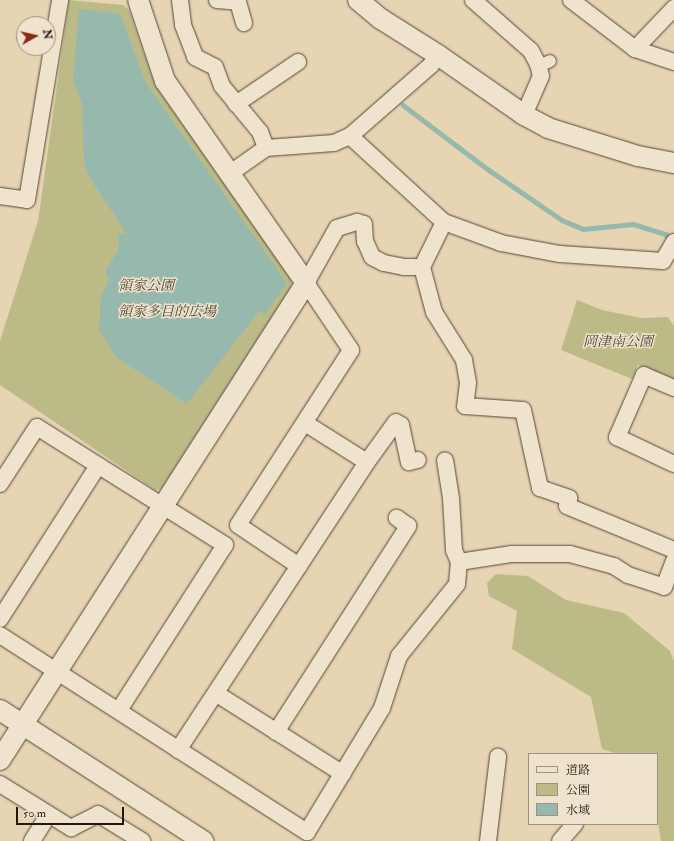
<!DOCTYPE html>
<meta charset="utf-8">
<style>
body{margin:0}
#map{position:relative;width:674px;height:841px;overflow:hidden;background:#e7d4b3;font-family:"IM FELL Double Pica","Noto Serif JP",serif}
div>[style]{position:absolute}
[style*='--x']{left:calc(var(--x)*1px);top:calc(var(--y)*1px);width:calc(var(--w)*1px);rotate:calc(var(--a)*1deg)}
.green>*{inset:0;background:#bcbb88}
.water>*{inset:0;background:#97b8ac}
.stream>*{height:4.5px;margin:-2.25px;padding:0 2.25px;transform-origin:2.25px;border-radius:2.25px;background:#97b8ac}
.roads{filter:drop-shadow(0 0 1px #524637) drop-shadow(0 0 1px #524637)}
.pedestrian>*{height:12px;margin:-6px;padding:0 6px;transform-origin:6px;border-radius:6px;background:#efe3ce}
.minor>*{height:16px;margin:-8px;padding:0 8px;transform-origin:8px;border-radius:8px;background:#efe3ce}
.tertiary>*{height:20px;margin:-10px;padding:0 10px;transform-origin:10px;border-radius:10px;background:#efe3ce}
span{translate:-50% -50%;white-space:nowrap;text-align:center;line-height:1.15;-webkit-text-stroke:3px #efe3ce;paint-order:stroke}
.park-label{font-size:14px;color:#504833;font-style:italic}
.legend{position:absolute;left:528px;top:753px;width:130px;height:72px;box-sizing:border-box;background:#efe3ce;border:1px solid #9d9181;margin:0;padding:5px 7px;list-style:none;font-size:12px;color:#21170e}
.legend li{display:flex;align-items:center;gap:8px;height:20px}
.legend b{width:20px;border:1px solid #9d9181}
.north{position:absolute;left:16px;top:16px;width:40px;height:40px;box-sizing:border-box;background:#efe3ce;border:1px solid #9d9181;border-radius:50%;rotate:82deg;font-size:11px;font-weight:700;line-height:16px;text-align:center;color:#21170e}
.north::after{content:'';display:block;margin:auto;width:14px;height:18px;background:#8f2418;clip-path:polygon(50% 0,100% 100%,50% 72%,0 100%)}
.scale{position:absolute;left:16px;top:807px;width:108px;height:18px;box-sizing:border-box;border:2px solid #21170e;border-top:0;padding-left:5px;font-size:12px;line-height:14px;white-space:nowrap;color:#21170e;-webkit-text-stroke:3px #efe3ce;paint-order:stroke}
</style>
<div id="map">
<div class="green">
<div style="clip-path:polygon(69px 0,123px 5px,129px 10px,155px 85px,291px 278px,291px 287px,161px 489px,155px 490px,0 385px,0 341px,38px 221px)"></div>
<div style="clip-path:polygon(577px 300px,602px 310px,641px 318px,668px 317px,674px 326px,674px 379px,638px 365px,632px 379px,561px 350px)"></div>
<div style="clip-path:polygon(496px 574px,528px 576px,566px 600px,624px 613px,670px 651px,674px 661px,674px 841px,661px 841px,657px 817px,657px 754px,618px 754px,602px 749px,591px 697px,512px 649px,517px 611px,489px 596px,487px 583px)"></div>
</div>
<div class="water">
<div style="clip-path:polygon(79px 9px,120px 14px,146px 83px,287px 283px,265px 314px,260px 310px,187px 404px,116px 357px,99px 329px,101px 297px,109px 280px,105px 271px,119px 249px,118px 234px,126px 233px,89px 177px,84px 162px,82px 104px,73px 80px)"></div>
</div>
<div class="stream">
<div style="--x:403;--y:105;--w:108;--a:37.1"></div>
<div style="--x:489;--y:170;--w:88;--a:34.4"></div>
<div style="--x:562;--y:220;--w:23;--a:23"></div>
<div style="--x:583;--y:229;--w:50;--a:-5.7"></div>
<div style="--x:633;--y:224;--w:34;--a:17"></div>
<div style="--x:666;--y:234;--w:9;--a:58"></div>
</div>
<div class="roads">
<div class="pedestrian">
<div style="--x:539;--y:66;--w:12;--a:-24"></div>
</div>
<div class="minor">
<div style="--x:180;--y:0;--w:25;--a:83"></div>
<div style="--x:183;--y:25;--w:34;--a:69"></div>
<div style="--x:195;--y:57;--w:22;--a:27"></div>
<div style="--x:215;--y:67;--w:20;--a:70"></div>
<div style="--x:222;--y:86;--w:60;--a:50.4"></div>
<div style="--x:260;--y:132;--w:17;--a:69"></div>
<div style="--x:217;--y:0;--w:21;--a:5"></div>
<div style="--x:238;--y:2;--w:22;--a:74"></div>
<div style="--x:473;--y:0;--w:77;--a:41.3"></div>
<div style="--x:531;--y:51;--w:15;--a:62"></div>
<div style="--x:538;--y:64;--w:12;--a:76"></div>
<div style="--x:541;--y:76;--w:43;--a:113.6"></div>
<div style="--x:571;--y:0;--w:81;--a:37.4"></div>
<div style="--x:635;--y:49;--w:41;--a:18.4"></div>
<div style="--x:635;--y:49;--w:57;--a:-46.4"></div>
<div style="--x:236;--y:104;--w:75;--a:-34.1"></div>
<div style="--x:350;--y:136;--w:127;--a:42.5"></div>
<div style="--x:444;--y:222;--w:61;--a:20.2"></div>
<div style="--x:501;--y:243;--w:60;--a:10.6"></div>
<div style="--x:560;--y:254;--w:103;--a:3.9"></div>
<div style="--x:663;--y:261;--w:22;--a:-60"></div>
<div style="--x:229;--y:174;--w:45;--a:-35.1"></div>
<div style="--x:266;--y:148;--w:68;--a:-4.2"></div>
<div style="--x:334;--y:143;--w:17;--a:-24"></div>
<div style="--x:350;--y:136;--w:108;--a:-41.2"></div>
<div style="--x:431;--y:65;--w:12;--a:-55"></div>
<div style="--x:0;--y:196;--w:27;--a:8"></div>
<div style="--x:27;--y:200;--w:203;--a:-80.6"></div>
<div style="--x:444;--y:222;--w:50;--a:116.1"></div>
<div style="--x:422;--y:267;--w:47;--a:75.1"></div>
<div style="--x:434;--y:312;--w:57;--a:58"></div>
<div style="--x:464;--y:360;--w:23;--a:80"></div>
<div style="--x:468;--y:383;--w:23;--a:97"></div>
<div style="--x:465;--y:406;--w:58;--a:3.9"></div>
<div style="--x:523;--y:410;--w:80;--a:77.7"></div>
<div style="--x:540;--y:488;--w:31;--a:19"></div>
<div style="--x:569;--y:498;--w:8;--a:104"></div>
<div style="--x:567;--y:506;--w:116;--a:22.4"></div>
<div style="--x:674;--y:388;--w:33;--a:-157"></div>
<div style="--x:644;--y:375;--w:68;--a:113.5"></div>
<div style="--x:617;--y:437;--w:63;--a:25.3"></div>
<div style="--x:305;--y:423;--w:73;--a:32.2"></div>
<div style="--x:0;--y:484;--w:68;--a:-57"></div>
<div style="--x:37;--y:427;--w:222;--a:32.1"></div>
<div style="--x:225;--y:545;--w:196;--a:122.7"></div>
<div style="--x:459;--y:562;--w:54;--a:-8.6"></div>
<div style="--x:512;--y:554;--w:58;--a:0"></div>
<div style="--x:570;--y:554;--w:46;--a:15.3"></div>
<div style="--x:614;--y:566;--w:17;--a:33"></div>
<div style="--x:628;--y:575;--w:38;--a:18"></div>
<div style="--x:664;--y:587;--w:28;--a:-69"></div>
<div style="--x:299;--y:566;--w:73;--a:-146.1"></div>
<div style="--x:238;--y:525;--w:208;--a:-57.1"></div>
<div style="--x:351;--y:350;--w:81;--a:-123.9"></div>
<div style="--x:306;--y:283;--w:63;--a:-60.6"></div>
<div style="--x:337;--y:228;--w:21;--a:-17"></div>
<div style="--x:357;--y:222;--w:7;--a:16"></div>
<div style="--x:364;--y:224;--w:17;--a:87"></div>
<div style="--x:365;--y:241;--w:17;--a:66"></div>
<div style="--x:372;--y:257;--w:13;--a:27"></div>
<div style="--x:384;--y:263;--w:20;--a:11"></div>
<div style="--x:404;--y:267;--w:18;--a:0"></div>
<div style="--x:0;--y:619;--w:182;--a:-57.4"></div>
<div style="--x:0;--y:635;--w:365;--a:32.7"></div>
<div style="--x:307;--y:832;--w:145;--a:-58.8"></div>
<div style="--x:382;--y:708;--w:55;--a:-71.9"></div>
<div style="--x:399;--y:656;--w:92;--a:-51.1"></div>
<div style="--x:457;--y:584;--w:22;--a:-85"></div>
<div style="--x:459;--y:562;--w:13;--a:-113"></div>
<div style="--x:454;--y:550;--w:52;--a:-93.3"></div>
<div style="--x:451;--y:498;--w:38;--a:-99"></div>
<div style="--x:217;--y:694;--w:149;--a:32.4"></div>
<div style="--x:276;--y:732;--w:245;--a:-57.3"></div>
<div style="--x:408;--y:526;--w:14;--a:-144"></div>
<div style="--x:178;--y:750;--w:344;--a:-56.7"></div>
<div style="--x:367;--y:462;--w:49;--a:-54.1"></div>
<div style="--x:396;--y:422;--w:6;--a:31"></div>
<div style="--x:401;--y:425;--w:38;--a:78"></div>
<div style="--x:409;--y:462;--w:9;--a:-13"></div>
<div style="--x:0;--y:784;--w:84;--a:31.8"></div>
<div style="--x:71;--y:828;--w:30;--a:-27"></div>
<div style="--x:98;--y:814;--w:52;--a:31.5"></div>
<div style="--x:32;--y:841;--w:31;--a:-58"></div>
<div style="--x:488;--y:841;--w:85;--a:-83.2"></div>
<div style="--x:560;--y:841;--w:23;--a:-49"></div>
</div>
<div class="tertiary">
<div style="--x:358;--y:0;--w:30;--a:40"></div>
<div style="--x:381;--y:19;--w:67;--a:32.3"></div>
<div style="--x:438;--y:55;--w:105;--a:34.9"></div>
<div style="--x:524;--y:115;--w:27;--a:28"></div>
<div style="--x:548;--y:128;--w:94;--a:17.3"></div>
<div style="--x:638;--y:156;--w:37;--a:11"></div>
<div style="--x:0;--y:710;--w:242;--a:32.8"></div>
<div style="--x:0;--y:760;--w:567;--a:-57.32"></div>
<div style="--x:306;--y:283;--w:246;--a:-124.9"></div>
<div style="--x:165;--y:81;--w:85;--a:-108.4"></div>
</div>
</div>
<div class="park-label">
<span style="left:146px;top:286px">領家公園</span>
<span style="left:167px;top:312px">領家多目的広場</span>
<span style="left:618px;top:342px">岡津南公園</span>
</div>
<ul class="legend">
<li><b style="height:5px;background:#efe3ce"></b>道路</li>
<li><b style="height:11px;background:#bcbb88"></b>公園</li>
<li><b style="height:11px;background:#97b8ac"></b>水域</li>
</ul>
<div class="north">N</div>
<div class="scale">50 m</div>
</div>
